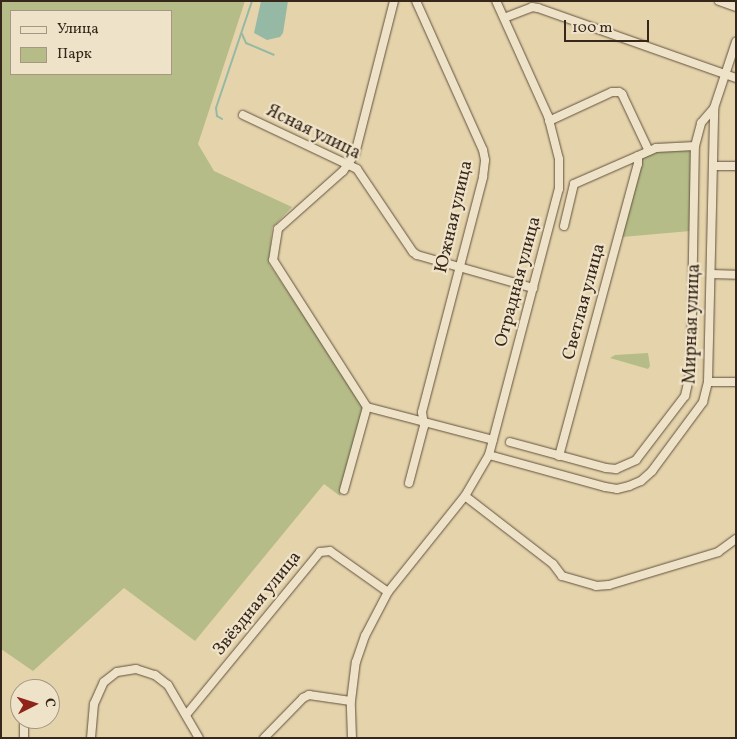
<!DOCTYPE html>
<meta charset="utf-8">
<style>
body{margin:0}
#map{position:relative;width:737px;height:739px;overflow:hidden;background:#e5d3ab;font-family:Vollkorn,serif}
div>[style]{position:absolute}
[style*='--x']{left:calc(var(--x)*1px);top:calc(var(--y)*1px);width:calc(var(--w)*1px);rotate:calc(var(--a)*1deg)}
.green>*{inset:0;background:#b5bc88}
.water>*{inset:0;background:#96b9a5}
.stream>*{height:2px;margin:-1px;padding:0 1px;transform-origin:1px;border-radius:1px;background:#96b9a5}
.roads{filter:drop-shadow(0 0 1px #62523f) drop-shadow(0 0 1px #62523f)}
.minor>*{height:8px;margin:-4px;padding:0 4px;transform-origin:4px;border-radius:4px;background:#eee2c8}
span{translate:-50% -50%;white-space:nowrap;text-align:center;line-height:1.15;-webkit-text-stroke:4.5px #eee2c8;paint-order:stroke}
.street-label{font-size:18px;color:#37271b}
.frame{position:absolute;inset:0;border:2px solid #37271b;pointer-events:none}
.legend{position:absolute;left:10px;top:10px;width:162px;height:65px;box-sizing:border-box;background:#eee2c8;border:1px solid #a59783;margin:0;padding:6px 9px;list-style:none;font-size:15px;color:#37271b}
.legend li{display:flex;align-items:center;gap:10px;height:25px}
.legend b{width:25px;border:1px solid #a59783}
.north{position:absolute;left:10px;top:679px;width:50px;height:50px;box-sizing:border-box;background:#eee2c8;border:1px solid #a59783;border-radius:50%;rotate:85deg;font-size:14px;font-weight:700;line-height:20px;text-align:center;color:#37271b}
.north::after{content:'';display:block;margin:auto;width:18px;height:22px;background:#8f2418;clip-path:polygon(50% 0,100% 100%,50% 72%,0 100%)}
.scale{position:absolute;left:564px;top:20px;width:85px;height:22px;box-sizing:border-box;border:2px solid #37271b;border-top:0;padding-left:6px;font-size:15px;line-height:18px;white-space:nowrap;color:#37271b;-webkit-text-stroke:4px #eee2c8;paint-order:stroke}
</style>
<div id="map">
<div class="green">
<div style="clip-path:polygon(evenodd,1px 1px,245px 1px,198px 144px,214px 171px,292px 207px,272px 228px,269px 264px,362px 401px,363px 407px,340px 496px,324px 484px,195px 641px,124px 588px,33px 671px,1px 649px,1px 1px,11px 11px,171px 11px,171px 74px,11px 74px,11px 11px)"></div>
<div style="clip-path:polygon(690px 149px,692px 151px,690px 231px,622px 237px,642px 158px,656px 151px)"></div>
<div style="clip-path:polygon(648px 353px,650px 366px,648px 369px,610px 358px,615px 355px)"></div>
</div>
<div class="water">
<div style="clip-path:polygon(261px 1px,288px 1px,283px 33px,280px 37px,267px 40px,254px 33px)"></div>
</div>
<div class="stream">
<div style="--x:242;--y:34;--w:10;--a:66"></div>
<div style="--x:246;--y:43;--w:30;--a:23"></div>
<div style="--x:222;--y:119;--w:6;--a:-149"></div>
<div style="--x:217;--y:116;--w:8;--a:-97"></div>
<div style="--x:216;--y:108;--w:113;--a:-71.4"></div>
</div>
<div class="roads">
<div class="minor">
<div style="--x:394;--y:1;--w:158;--a:104.3"></div>
<div style="--x:355;--y:154;--w:21;--a:125"></div>
<div style="--x:343;--y:171;--w:87;--a:138.3"></div>
<div style="--x:278;--y:229;--w:31;--a:99"></div>
<div style="--x:273;--y:260;--w:174;--a:57.4"></div>
<div style="--x:367;--y:407;--w:130;--a:14.7"></div>
<div style="--x:719;--y:1;--w:18;--a:19"></div>
<div style="--x:504;--y:18;--w:30;--a:-21"></div>
<div style="--x:532;--y:7;--w:6;--a:9"></div>
<div style="--x:538;--y:8;--w:210;--a:19.5"></div>
<div style="--x:243;--y:115;--w:126;--a:25.3"></div>
<div style="--x:357;--y:169;--w:100;--a:56"></div>
<div style="--x:413;--y:252;--w:5;--a:37"></div>
<div style="--x:417;--y:255;--w:121;--a:15.9"></div>
<div style="--x:549;--y:121;--w:69;--a:-24.7"></div>
<div style="--x:612;--y:92;--w:7;--a:0"></div>
<div style="--x:619;--y:92;--w:4;--a:34"></div>
<div style="--x:622;--y:94;--w:63;--a:64.7"></div>
<div style="--x:713;--y:166;--w:23;--a:0"></div>
<div style="--x:564;--y:226;--w:43;--a:-76.6"></div>
<div style="--x:574;--y:184;--w:90;--a:-23.7"></div>
<div style="--x:656;--y:148;--w:39;--a:-3"></div>
<div style="--x:711;--y:274;--w:25;--a:2"></div>
<div style="--x:708;--y:382;--w:28;--a:0"></div>
<div style="--x:510;--y:442;--w:99;--a:15.2"></div>
<div style="--x:606;--y:468;--w:10;--a:6"></div>
<div style="--x:616;--y:469;--w:22;--a:-24"></div>
<div style="--x:636;--y:460;--w:81;--a:-52.6"></div>
<div style="--x:685;--y:396;--w:28;--a:-77"></div>
<div style="--x:691;--y:369;--w:223;--a:-89"></div>
<div style="--x:695;--y:146;--w:24;--a:-75"></div>
<div style="--x:701;--y:123;--w:20;--a:-49"></div>
<div style="--x:489;--y:455;--w:120;--a:15.4"></div>
<div style="--x:605;--y:487;--w:12;--a:9"></div>
<div style="--x:617;--y:489;--w:12;--a:-14"></div>
<div style="--x:629;--y:486;--w:13;--a:-23"></div>
<div style="--x:641;--y:481;--w:15;--a:-42"></div>
<div style="--x:652;--y:471;--w:86;--a:-53.5"></div>
<div style="--x:703;--y:402;--w:21;--a:-76"></div>
<div style="--x:708;--y:382;--w:274;--a:-88.7"></div>
<div style="--x:714;--y:108;--w:70;--a:-71.6"></div>
<div style="--x:559;--y:456;--w:302;--a:-74.9"></div>
<div style="--x:638;--y:164;--w:8;--a:-90"></div>
<div style="--x:409;--y:483;--w:59;--a:-75.3"></div>
<div style="--x:424;--y:426;--w:14;--a:-98"></div>
<div style="--x:422;--y:412;--w:243;--a:-75.4"></div>
<div style="--x:483;--y:177;--w:17;--a:-83"></div>
<div style="--x:485;--y:160;--w:10;--a:-101"></div>
<div style="--x:483;--y:150;--w:163;--a:-114.2"></div>
<div style="--x:344;--y:490;--w:86;--a:-74.5"></div>
<div style="--x:465;--y:496;--w:111;--a:37.7"></div>
<div style="--x:553;--y:564;--w:15;--a:53"></div>
<div style="--x:562;--y:576;--w:35;--a:16"></div>
<div style="--x:596;--y:586;--w:13;--a:-4"></div>
<div style="--x:609;--y:585;--w:114;--a:-16.8"></div>
<div style="--x:718;--y:552;--w:22;--a:-36"></div>
<div style="--x:186;--y:715;--w:211;--a:-50.6"></div>
<div style="--x:320;--y:552;--w:10;--a:-6"></div>
<div style="--x:330;--y:551;--w:71;--a:35.3"></div>
<div style="--x:24;--y:738;--w:14;--a:-90"></div>
<div style="--x:91;--y:738;--w:34;--a:-85"></div>
<div style="--x:94;--y:704;--w:24;--a:-66"></div>
<div style="--x:104;--y:682;--w:16;--a:-38"></div>
<div style="--x:117;--y:672;--w:19;--a:-9"></div>
<div style="--x:136;--y:669;--w:20;--a:18"></div>
<div style="--x:155;--y:675;--w:16;--a:38"></div>
<div style="--x:168;--y:685;--w:61;--a:59.7"></div>
<div style="--x:264;--y:738;--w:56;--a:-45.7"></div>
<div style="--x:303;--y:698;--w:7;--a:-27"></div>
<div style="--x:309;--y:695;--w:42;--a:8.1"></div>
<div style="--x:352;--y:738;--w:37;--a:-92"></div>
<div style="--x:351;--y:701;--w:39;--a:-83"></div>
<div style="--x:356;--y:662;--w:28;--a:-71"></div>
<div style="--x:365;--y:636;--w:50;--a:-62.4"></div>
<div style="--x:388;--y:592;--w:123;--a:-51.3"></div>
<div style="--x:465;--y:496;--w:48;--a:-59.7"></div>
<div style="--x:489;--y:455;--w:275;--a:-75.3"></div>
<div style="--x:559;--y:189;--w:30;--a:-90"></div>
<div style="--x:559;--y:159;--w:44;--a:-104.3"></div>
<div style="--x:548;--y:116;--w:126;--a:-114.3"></div>
</div>
</div>
<div class="street-label">
<span style="left:313px;top:133px;rotate:26deg">Ясная улица</span>
<span style="left:455px;top:217px;rotate:-77deg">Южная улица</span>
<span style="left:519px;top:282px;rotate:-75deg">Отрадная улица</span>
<span style="left:585px;top:302px;rotate:-75deg">Светлая улица</span>
<span style="left:693px;top:324px;rotate:-88deg">Мирная улица</span>
<span style="left:258px;top:604px;rotate:-51deg">Звёздная улица</span>
</div>
<div class="frame"></div>
<ul class="legend">
<li><b style="height:6px;background:#eee2c8"></b>Улица</li>
<li><b style="height:14px;background:#b5bc88"></b>Парк</li>
</ul>
<div class="north">С</div>
<div class="scale">100 m</div>
</div>
